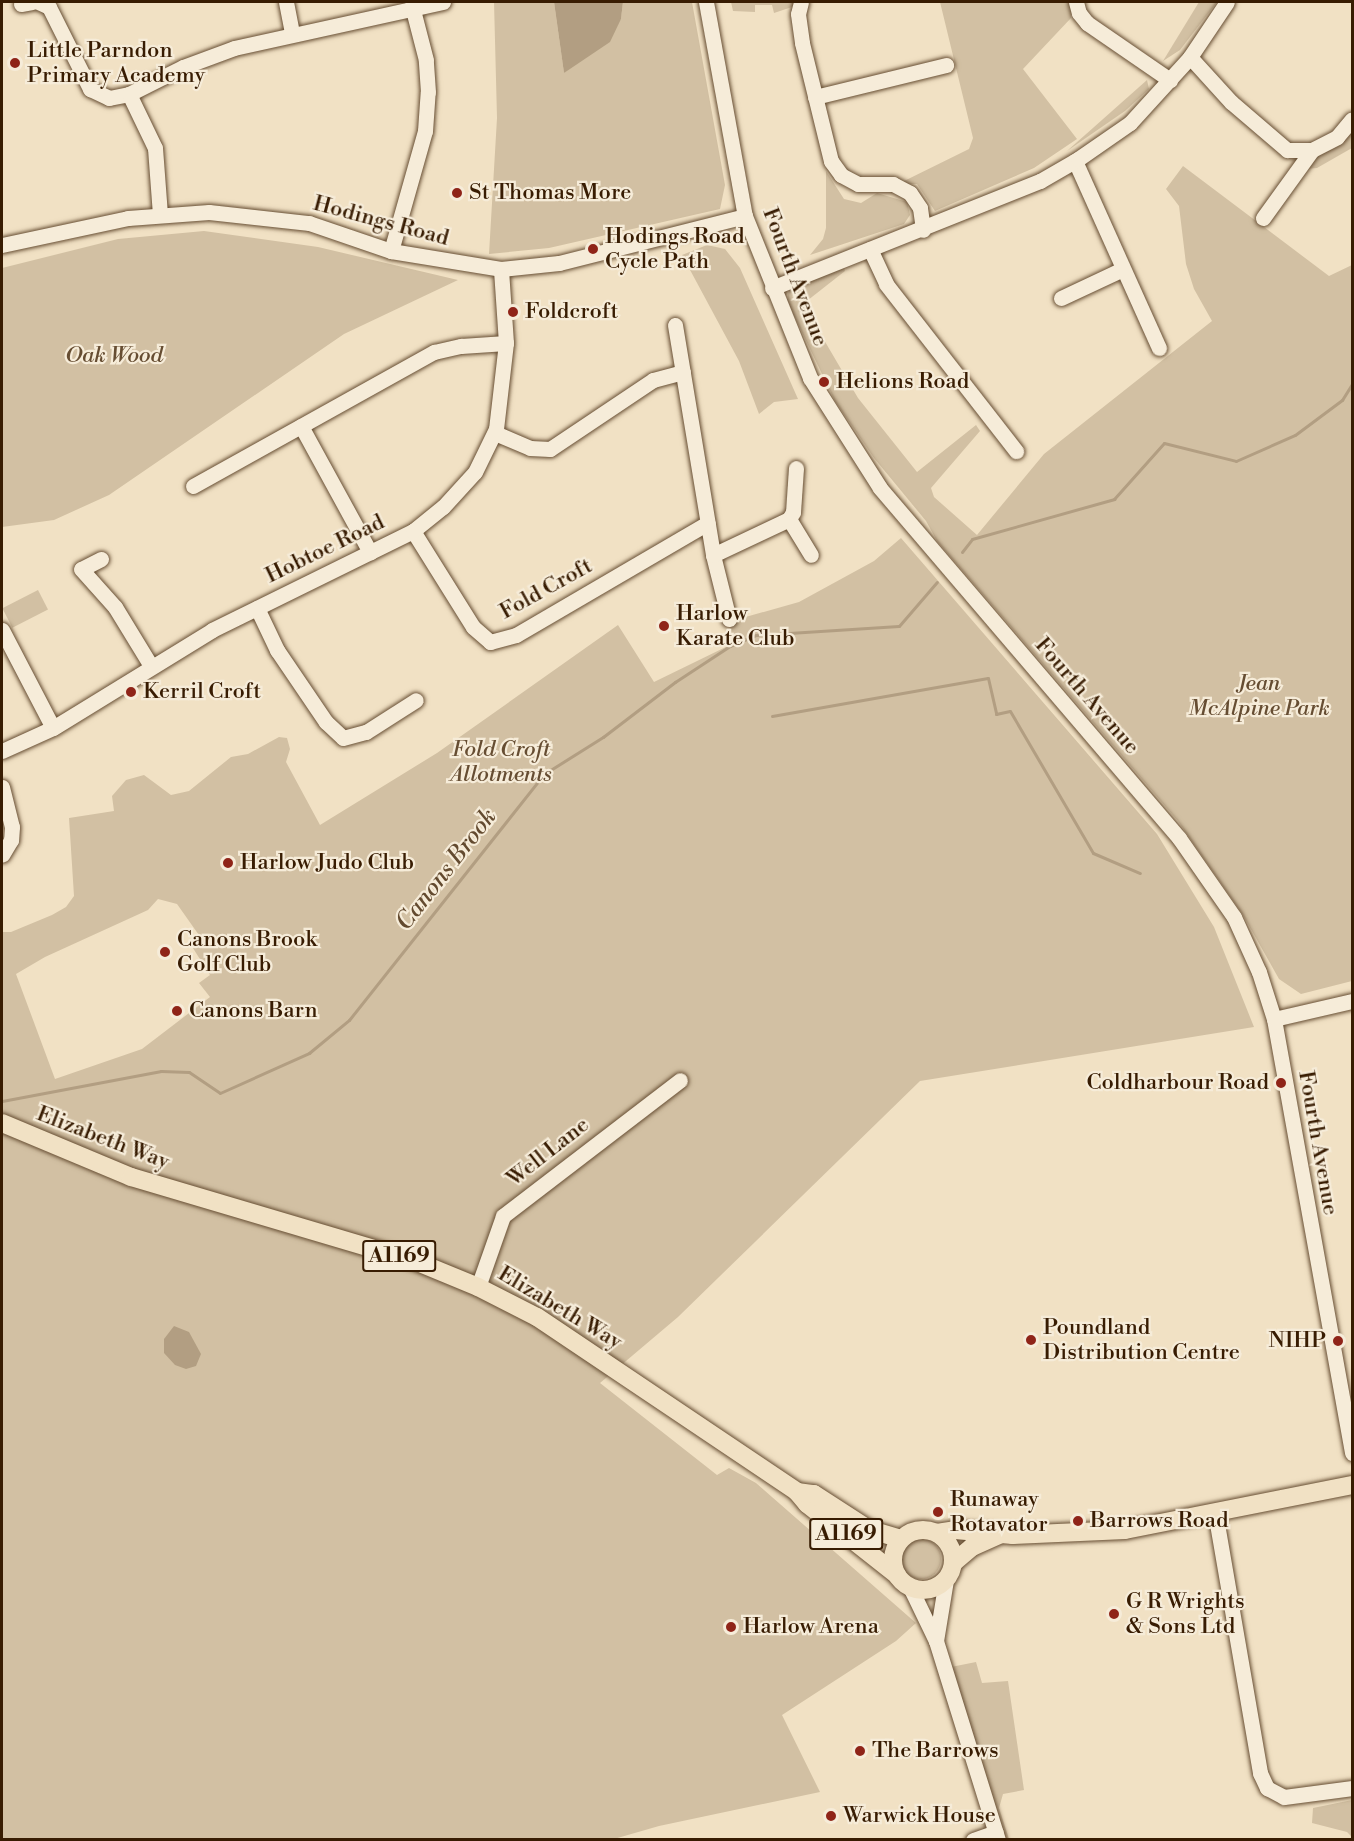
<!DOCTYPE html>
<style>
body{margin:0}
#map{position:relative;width:1354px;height:1841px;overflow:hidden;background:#f1e1c4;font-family:"Libre Bodoni",serif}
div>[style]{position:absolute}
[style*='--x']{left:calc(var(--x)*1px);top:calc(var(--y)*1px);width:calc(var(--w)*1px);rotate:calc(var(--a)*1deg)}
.green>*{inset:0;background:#d2c0a3;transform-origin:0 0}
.round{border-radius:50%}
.water>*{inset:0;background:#b29e82}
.stream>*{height:3px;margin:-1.5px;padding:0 1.5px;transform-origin:1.5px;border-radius:1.5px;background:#b29e82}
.roads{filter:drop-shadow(0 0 2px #664d32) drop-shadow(0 0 2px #664d32)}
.minor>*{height:15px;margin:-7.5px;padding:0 7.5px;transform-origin:7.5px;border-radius:7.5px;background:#f6ecd9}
.major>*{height:18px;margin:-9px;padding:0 9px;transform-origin:9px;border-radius:9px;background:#f1e1c4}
.major>.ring{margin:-9px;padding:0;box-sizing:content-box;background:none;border:18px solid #f1e1c4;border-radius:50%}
.dots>*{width:16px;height:16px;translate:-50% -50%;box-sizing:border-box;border:3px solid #f6ecd9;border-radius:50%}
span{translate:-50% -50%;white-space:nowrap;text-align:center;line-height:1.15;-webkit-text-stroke:4.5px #f6ecd9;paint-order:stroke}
.shield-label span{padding:2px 4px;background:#f6ecd9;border:2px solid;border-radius:4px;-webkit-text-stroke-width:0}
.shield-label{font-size:21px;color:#381c02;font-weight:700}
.poi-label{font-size:22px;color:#381c02}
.left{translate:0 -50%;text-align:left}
.right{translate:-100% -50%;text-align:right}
.street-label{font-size:22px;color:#381c02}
.park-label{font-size:22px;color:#664d32;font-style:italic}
.water-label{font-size:24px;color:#634a2f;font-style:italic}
.frame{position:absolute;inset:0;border:3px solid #381c02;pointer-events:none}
</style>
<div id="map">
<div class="green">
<div style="clip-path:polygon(494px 2px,554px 2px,564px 73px,621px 19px,623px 2px,692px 2px,725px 185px,720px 209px,549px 248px,489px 254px,497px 118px)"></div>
<div style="clip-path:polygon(731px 2px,796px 2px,792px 7px,774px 13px,772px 5px,755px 5px,755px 12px,733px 11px)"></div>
<div style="clip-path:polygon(940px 2px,1071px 2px,1071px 18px,1023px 69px,1077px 139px,1034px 168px,935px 211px,917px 184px,898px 184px,969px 149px,973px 138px)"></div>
<div style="clip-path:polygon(1199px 2px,1217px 2px,1180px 50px,1163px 61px)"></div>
<div style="clip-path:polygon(1147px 80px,1149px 89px,1125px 111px,1067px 151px)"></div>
<div style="clip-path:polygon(1352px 123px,1352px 148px,1317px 168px,1305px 169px,1315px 151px)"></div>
<div style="clip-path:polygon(1183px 166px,1329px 276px,1352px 265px,1352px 981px,1301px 994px,1279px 979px,1243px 915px,1178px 821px,937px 541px,926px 521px,874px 458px,835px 401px,787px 301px,789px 289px,844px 268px,845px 271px,803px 304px,858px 398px,917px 472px,976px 425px,980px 431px,931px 488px,934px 497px,977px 535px,1044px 454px,1212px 321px,1194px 289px,1186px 264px,1179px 206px,1166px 189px)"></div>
<div style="clip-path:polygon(826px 171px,844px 199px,861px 203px,877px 193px,907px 202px,910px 215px,904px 224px,810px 255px,823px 239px,826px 228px)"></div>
<div style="clip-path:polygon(204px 231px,318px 247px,458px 280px,344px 334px,109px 495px,54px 520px,2px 527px,2px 268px,118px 239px)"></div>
<div style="clip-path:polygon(707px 245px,725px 249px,740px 268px,798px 399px,774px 402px,759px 414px,739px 361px,682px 255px)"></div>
<div style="clip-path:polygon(evenodd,901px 538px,1157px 834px,1214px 927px,1254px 1027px,920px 1081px,678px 1317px,600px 1383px,717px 1475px,729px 1468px,756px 1483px,916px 1623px,896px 1641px,782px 1715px,820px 1792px,659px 1826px,614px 1839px,2px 1840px,2px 932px,11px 932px,52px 915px,66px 907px,74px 896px,69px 818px,114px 811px,112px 796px,126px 780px,144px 775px,171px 795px,189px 791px,231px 757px,248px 754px,279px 737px,287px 738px,290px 749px,286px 762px,320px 825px,437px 753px,618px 625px,654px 682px,734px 643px,728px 622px,799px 602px,874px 561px,901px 538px,158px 899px,177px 904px,201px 938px,191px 945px,210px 975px,199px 983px,210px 997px,142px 1049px,55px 1079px,16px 974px,45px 957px,148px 910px,158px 899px)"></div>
<div style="left:38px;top:590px;width:22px;height:40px;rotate:63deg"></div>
<div class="round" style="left:901px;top:1539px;width:40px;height:40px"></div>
<div style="clip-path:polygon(976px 1662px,982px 1683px,1008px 1681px,1024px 1790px,1003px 1794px,999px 1808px,1009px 1839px,998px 1839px,951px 1667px)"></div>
<div style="clip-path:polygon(1352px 1800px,1352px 1837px,1347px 1832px,1312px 1823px,1313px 1808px)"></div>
</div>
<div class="water">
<div style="clip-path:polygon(554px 2px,623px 2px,621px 19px,610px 42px,564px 73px)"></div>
<div style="clip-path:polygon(174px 1326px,189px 1332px,201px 1354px,196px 1366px,186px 1369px,175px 1365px,164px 1353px,164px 1339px)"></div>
</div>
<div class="stream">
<div style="--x:962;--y:552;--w:16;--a:-52"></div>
<div style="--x:972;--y:539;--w:148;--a:-15.7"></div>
<div style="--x:1114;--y:499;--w:75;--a:-48.2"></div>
<div style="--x:1164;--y:443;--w:74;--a:14"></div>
<div style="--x:1236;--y:461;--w:64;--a:-23.8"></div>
<div style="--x:1295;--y:435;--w:59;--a:-36.7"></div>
<div style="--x:1342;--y:400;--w:19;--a:-58"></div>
<div style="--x:772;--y:716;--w:219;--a:-10"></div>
<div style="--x:988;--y:678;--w:37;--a:77"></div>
<div style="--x:996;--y:714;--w:14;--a:-12"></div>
<div style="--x:1010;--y:711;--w:164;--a:59.7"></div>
<div style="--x:1093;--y:853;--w:51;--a:23.1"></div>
<div style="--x:2;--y:1101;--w:162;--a:-10.7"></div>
<div style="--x:161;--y:1071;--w:28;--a:2"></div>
<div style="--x:189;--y:1072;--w:37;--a:34"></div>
<div style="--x:220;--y:1093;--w:98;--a:-24.2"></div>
<div style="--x:309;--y:1053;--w:52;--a:-39.5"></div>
<div style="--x:349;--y:1020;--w:314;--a:-51.6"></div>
<div style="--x:544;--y:774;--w:70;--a:-32.1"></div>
<div style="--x:603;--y:737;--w:91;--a:-37.4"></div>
<div style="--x:675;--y:682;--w:66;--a:-33.2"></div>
<div style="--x:730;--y:646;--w:28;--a:-23"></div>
<div style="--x:756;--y:635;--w:143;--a:-3.6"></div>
<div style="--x:899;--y:626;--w:58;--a:-49.2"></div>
</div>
<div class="roads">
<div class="minor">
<div style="--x:38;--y:2;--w:12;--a:24"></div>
<div style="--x:49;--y:7;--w:92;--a:63.4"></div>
<div style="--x:90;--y:89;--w:21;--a:25"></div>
<div style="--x:109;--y:98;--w:20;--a:-11"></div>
<div style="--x:129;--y:94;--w:60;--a:-26.6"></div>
<div style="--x:183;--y:67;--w:54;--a:-20.4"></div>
<div style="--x:234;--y:48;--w:214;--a:-12.4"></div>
<div style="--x:286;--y:2;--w:32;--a:79"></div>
<div style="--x:706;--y:2;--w:218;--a:79.7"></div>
<div style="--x:745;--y:216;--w:175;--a:68.1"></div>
<div style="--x:810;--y:378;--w:130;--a:57.5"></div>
<div style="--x:880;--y:488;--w:460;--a:49.5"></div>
<div style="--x:1179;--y:838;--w:96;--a:55.2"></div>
<div style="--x:1234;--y:917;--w:60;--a:65.6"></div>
<div style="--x:1259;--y:972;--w:49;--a:72.3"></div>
<div style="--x:1274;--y:1019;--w:441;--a:79.8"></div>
<div style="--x:801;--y:2;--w:12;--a:104"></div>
<div style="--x:798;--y:14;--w:29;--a:82"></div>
<div style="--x:802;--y:43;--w:122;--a:76.2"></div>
<div style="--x:831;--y:161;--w:17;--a:54"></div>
<div style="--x:841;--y:175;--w:19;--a:28"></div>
<div style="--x:858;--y:184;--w:35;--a:0"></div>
<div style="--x:893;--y:184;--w:19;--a:28"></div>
<div style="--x:910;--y:193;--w:18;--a:56"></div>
<div style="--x:920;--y:208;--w:22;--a:82"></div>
<div style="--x:1076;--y:2;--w:11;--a:75"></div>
<div style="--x:1079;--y:13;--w:13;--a:51"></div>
<div style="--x:1087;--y:23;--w:101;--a:34.5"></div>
<div style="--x:21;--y:4;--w:11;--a:-10"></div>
<div style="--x:1190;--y:57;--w:61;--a:47.7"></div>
<div style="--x:1231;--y:102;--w:74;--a:40.6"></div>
<div style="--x:1287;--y:150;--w:25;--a:0"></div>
<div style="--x:1312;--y:150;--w:28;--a:-27"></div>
<div style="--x:1337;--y:137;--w:23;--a:-50"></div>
<div style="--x:129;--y:94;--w:60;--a:64.3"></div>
<div style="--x:155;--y:148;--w:66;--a:85.7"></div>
<div style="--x:815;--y:97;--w:135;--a:-13.7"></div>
<div style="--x:1075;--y:161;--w:205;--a:65.8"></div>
<div style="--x:1263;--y:218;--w:84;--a:-54.2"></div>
<div style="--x:2;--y:245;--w:129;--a:-12.1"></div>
<div style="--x:128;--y:218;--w:81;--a:-4.2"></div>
<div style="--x:209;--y:212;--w:101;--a:6.3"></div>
<div style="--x:309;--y:223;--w:87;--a:18.9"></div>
<div style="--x:391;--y:251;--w:111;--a:9.3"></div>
<div style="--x:501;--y:269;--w:58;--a:-5.9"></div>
<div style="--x:559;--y:263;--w:192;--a:-14.2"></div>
<div style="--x:870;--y:249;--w:38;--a:65"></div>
<div style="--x:886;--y:284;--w:212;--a:52.1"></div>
<div style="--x:391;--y:251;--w:125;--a:-74.2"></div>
<div style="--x:425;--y:131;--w:39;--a:-86"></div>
<div style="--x:428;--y:92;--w:32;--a:-94"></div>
<div style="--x:426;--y:60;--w:56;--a:-104.5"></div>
<div style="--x:772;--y:288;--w:289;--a:-21.8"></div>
<div style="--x:1040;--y:181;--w:44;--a:-30.1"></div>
<div style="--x:1078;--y:159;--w:63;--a:-34.7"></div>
<div style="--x:1130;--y:123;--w:89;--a:-47.7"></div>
<div style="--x:1190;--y:57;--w:66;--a:-56.1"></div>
<div style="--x:1061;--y:298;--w:68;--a:-25.1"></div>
<div style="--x:675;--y:325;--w:233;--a:80.6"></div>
<div style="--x:713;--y:555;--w:66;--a:76"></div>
<div style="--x:301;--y:426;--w:144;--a:61.3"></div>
<div style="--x:495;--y:433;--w:38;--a:23"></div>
<div style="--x:530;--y:448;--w:20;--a:3"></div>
<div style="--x:550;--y:449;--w:124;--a:-33.8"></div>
<div style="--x:653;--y:380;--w:31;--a:-15"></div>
<div style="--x:193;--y:486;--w:276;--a:-29.1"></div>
<div style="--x:434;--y:352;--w:28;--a:-13"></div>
<div style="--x:461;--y:346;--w:45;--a:-3.8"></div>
<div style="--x:789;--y:519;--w:42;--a:58.6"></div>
<div style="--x:413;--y:531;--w:113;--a:58"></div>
<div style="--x:473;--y:627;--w:23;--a:41"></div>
<div style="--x:490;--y:642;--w:27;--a:-15"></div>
<div style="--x:516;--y:635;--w:222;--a:-30.3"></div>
<div style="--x:713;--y:555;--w:84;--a:-25.3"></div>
<div style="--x:789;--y:519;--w:8;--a:-60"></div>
<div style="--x:793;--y:512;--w:44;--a:-86.1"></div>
<div style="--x:101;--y:559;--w:22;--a:153"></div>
<div style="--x:81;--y:569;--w:51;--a:48.2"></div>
<div style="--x:115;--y:607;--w:69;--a:58.6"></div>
<div style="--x:257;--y:608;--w:47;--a:64.5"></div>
<div style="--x:277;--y:650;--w:87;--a:55.8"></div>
<div style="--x:326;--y:722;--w:23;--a:43"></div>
<div style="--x:343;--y:738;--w:24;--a:-15"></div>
<div style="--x:366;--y:732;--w:59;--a:-32.6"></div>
<div style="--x:2;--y:630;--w:110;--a:62.5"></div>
<div style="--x:2;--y:751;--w:56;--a:-24.3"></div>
<div style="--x:53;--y:728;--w:187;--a:-31.6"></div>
<div style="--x:212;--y:630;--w:224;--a:-26.2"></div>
<div style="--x:413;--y:531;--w:38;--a:-39"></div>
<div style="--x:443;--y:507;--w:47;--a:-47.6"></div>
<div style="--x:475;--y:472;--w:48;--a:-64"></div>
<div style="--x:496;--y:429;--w:87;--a:-83.4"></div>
<div style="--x:506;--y:343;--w:74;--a:-93.9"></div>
<div style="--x:2;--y:787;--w:41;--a:76"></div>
<div style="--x:12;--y:827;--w:13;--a:94"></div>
<div style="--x:11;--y:840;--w:17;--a:121"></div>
<div style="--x:1274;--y:1019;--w:80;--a:-13"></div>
<div style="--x:478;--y:1287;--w:75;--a:-70.6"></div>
<div style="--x:503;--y:1216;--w:223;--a:-37.5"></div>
<div style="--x:1215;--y:1512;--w:265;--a:80.2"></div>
<div style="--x:1260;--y:1773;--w:17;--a:65"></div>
<div style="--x:1267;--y:1788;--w:19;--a:28"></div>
<div style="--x:1284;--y:1797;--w:69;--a:-7.5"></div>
<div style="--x:910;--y:1587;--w:60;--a:64.3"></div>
<div style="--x:936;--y:1641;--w:208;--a:72.7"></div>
<div style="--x:936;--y:1641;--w:62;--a:-80.7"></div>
<div style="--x:973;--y:1840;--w:24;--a:-19"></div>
</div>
<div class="major">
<div style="--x:2;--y:1123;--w:140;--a:22.7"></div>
<div style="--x:131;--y:1177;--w:296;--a:16.5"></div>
<div style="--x:415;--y:1261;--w:68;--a:22.4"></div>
<div style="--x:478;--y:1287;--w:66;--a:27"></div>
<div style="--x:537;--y:1317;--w:313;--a:33.9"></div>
<div style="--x:797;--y:1492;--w:16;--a:50"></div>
<div style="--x:807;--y:1504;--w:115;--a:38.3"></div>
<div style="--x:797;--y:1492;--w:17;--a:7"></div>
<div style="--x:814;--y:1494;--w:64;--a:32.9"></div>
<div style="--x:868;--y:1529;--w:34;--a:17"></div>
<div class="ring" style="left:893px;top:1530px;width:42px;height:42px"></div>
<div style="--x:937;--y:1533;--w:18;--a:-9"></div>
<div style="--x:955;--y:1530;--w:58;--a:4.9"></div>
<div style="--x:1013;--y:1535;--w:112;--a:-2.6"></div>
<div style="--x:1125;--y:1530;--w:231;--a:-11.2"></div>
<div style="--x:953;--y:1563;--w:25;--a:-40"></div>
<div style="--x:972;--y:1547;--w:30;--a:-24"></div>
</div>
</div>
<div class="dots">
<div style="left:15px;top:63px;background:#8f2418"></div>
<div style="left:457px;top:193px;background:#8f2418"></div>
<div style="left:593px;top:249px;background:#8f2418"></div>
<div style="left:513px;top:312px;background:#8f2418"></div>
<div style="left:824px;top:382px;background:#8f2418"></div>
<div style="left:664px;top:626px;background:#8f2418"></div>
<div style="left:131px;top:692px;background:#8f2418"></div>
<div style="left:228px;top:863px;background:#8f2418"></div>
<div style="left:165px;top:952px;background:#8f2418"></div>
<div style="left:177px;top:1011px;background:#8f2418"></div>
<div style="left:1281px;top:1083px;background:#8f2418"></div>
<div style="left:1031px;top:1340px;background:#8f2418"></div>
<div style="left:1338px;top:1341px;background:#8f2418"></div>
<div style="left:938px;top:1512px;background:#8f2418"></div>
<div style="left:1078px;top:1521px;background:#8f2418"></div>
<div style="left:1114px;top:1614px;background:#8f2418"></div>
<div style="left:731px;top:1627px;background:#8f2418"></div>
<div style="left:860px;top:1751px;background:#8f2418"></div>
<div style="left:831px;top:1816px;background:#8f2418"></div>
</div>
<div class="shield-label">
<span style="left:399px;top:1256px">A1169</span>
<span style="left:846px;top:1534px">A1169</span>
</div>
<div class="poi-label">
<span class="left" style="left:27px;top:63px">Little Parndon<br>Primary Academy</span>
<span class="left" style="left:469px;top:193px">St Thomas More</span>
<span class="left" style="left:605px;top:249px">Hodings Road<br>Cycle Path</span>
<span class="left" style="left:525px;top:312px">Foldcroft</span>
<span class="left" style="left:836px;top:382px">Helions Road</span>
<span class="left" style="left:676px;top:626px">Harlow<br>Karate Club</span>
<span class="left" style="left:143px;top:692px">Kerril Croft</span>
<span class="left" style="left:240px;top:863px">Harlow Judo Club</span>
<span class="left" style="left:177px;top:952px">Canons Brook<br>Golf Club</span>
<span class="left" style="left:189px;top:1011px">Canons Barn</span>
<span class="right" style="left:1269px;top:1083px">Coldharbour Road</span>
<span class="left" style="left:1043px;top:1340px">Poundland<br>Distribution Centre</span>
<span class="right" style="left:1326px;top:1341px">NIHP</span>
<span class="left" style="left:950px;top:1512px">Runaway<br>Rotavator</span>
<span class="left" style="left:1090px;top:1521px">Barrows Road</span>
<span class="left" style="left:1126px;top:1614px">G R Wrights<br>&amp; Sons Ltd</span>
<span class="left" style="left:743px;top:1627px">Harlow Arena</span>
<span class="left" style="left:872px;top:1751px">The Barrows</span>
<span class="left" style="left:843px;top:1816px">Warwick House</span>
</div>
<div class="street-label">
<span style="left:381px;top:221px;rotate:15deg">Hodings Road</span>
<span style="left:795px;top:277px;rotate:69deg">Fourth Avenue</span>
<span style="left:325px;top:549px;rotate:-26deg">Hobtoe Road</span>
<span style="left:546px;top:589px;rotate:-29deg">Fold Croft</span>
<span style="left:1087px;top:696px;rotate:49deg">Fourth Avenue</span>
<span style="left:103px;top:1138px;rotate:21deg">Elizabeth Way</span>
<span style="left:1318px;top:1143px;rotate:80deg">Fourth Avenue</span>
<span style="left:548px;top:1152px;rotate:-38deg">Well Lane</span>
<span style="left:560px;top:1308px;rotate:31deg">Elizabeth Way</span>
</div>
<div class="park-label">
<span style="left:114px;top:356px">Oak Wood</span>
<span style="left:1259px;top:696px">Jean<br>McAlpine Park</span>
<span style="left:501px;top:762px">Fold Croft<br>Allotments</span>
</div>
<div class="water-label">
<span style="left:447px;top:870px;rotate:-52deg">Canons Brook</span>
</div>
<div class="frame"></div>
</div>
